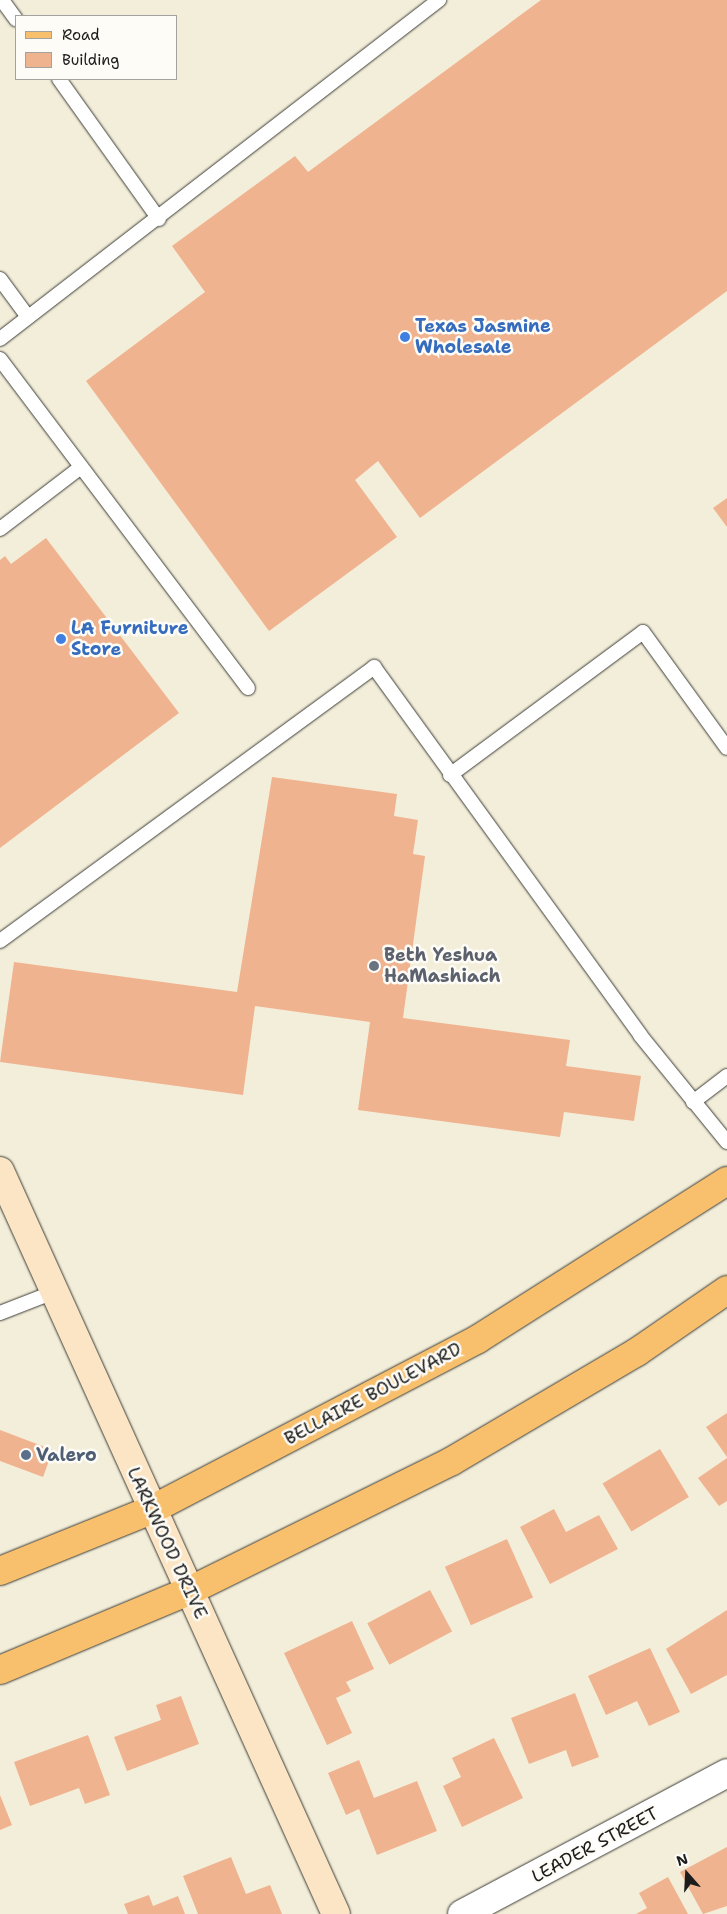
<!DOCTYPE html>
<style>
body{margin:0}
#map{position:relative;width:727px;height:1914px;overflow:hidden;background:#f3eed9;font-family:"Shantell Sans",sans-serif}
div>[style]{position:absolute}
[style*='--x']{left:calc(var(--x)*1px);top:calc(var(--y)*1px);width:calc(var(--w)*1px);rotate:calc(var(--a)*1deg)}
.building>*{inset:0;background:#f0b390;transform-origin:0 0}
.roads{filter:drop-shadow(0 0 1px #3c3c38) drop-shadow(0 0 1px #3c3c38)}
.lane>*{height:14px;margin:-7px;padding:0 7px;transform-origin:7px;border-radius:7px;background:#fff}
.street>*{height:28px;margin:-14px;padding:0 14px;transform-origin:14px;border-radius:14px;background:#fff}
.secondary>*{height:28px;margin:-14px;padding:0 14px;transform-origin:14px;border-radius:14px;background:#fce5c4}
.primary>*{height:28px;margin:-14px;padding:0 14px;transform-origin:14px;border-radius:14px;background:#f8bf6c}
.dots>*{width:14px;height:14px;translate:-50% -50%;box-sizing:border-box;border:2px solid #fdfcf7;border-radius:50%}
span{translate:-50% -50%;white-space:nowrap;text-align:center;line-height:1.15;-webkit-text-stroke:5px #fdfcf7;paint-order:stroke}
.shop-label{font-size:18px;color:#366cbe;font-weight:700}
.left{translate:0 -50%;text-align:left}
.worship-label{font-size:18px;color:#5b616d;font-weight:700}
.street-label{font-size:18px;color:#1c1c1c}
.service-label{font-size:18px;color:#4e5e75;font-weight:700}
.legend{position:absolute;left:15px;top:15px;width:162px;height:65px;box-sizing:border-box;background:#fdfcf7;border:1px solid #a3a29f;margin:0;padding:6px 9px;list-style:none;font-size:15px;color:#1c1c1c}
.legend li{display:flex;align-items:center;gap:10px;height:25px}
.legend b{width:25px;border:1px solid #a3a29f}
.north{position:absolute;left:662px;top:1849px;width:50px;height:50px;-webkit-text-stroke:4px #fdfcf7;paint-order:stroke;rotate:341deg;font-size:14px;font-weight:700;line-height:20px;text-align:center;color:#1c1c1c}
.north::after{content:'';display:block;margin:auto;width:18px;height:22px;background:#1c1c1c;clip-path:polygon(50% 0,100% 100%,50% 72%,0 100%)}
</style>
<div id="map">
<div class="building">
<div style="clip-path:polygon(541px 0,727px 0,727px 291px,420px 518px,378px 461px,355px 480px,397px 537px,269px 631px,86px 381px,205px 292px,172px 246px,295px 156px,308px 172px)"></div>
<div style="clip-path:polygon(727px 498px,727px 527px,713px 508px)"></div>
<div style="clip-path:polygon(46px 538px,179px 713px,0 848px,0 560px,5px 556px,11px 564px)"></div>
<div style="clip-path:polygon(272px 777px,397px 794px,394px 816px,418px 820px,413px 854px,425px 856px,403px 1018px,570px 1040px,566px 1066px,641px 1076px,634px 1121px,564px 1112px,560px 1137px,358px 1110px,370px 1022px,255px 1006px,243px 1095px,0 1062px,14px 962px,237px 992px)"></div>
<div style="clip-path:polygon(727px 1413px,727px 1457px,706px 1427px)"></div>
<div style="clip-path:polygon(0 1430px,53px 1450px,43px 1477px,0 1461px)"></div>
<div style="left:660px;top:1449px;width:56px;height:67px;rotate:59deg"></div>
<div style="clip-path:polygon(727px 1458px,727px 1501px,719px 1506px,698px 1478px)"></div>
<div style="clip-path:polygon(554px 1509px,566px 1532px,599px 1515px,618px 1549px,550px 1584px,520px 1527px)"></div>
<div style="left:507px;top:1539px;width:64px;height:68px;rotate:66deg"></div>
<div style="left:430px;top:1590px;width:47px;height:71px;rotate:62deg"></div>
<div style="clip-path:polygon(727px 1610px,727px 1675px,691px 1694px,666px 1649px)"></div>
<div style="clip-path:polygon(352px 1621px,374px 1669px,346px 1682px,351px 1691px,336px 1698px,352px 1733px,327px 1745px,284px 1653px)"></div>
<div style="clip-path:polygon(650px 1648px,680px 1712px,649px 1726px,637px 1701px,606px 1715px,588px 1676px)"></div>
<div style="clip-path:polygon(575px 1693px,599px 1757px,572px 1767px,566px 1750px,529px 1764px,511px 1718px)"></div>
<div style="clip-path:polygon(181px 1696px,199px 1744px,127px 1771px,114px 1737px,161px 1720px,156px 1705px)"></div>
<div style="clip-path:polygon(88px 1735px,110px 1795px,85px 1804px,79px 1788px,30px 1806px,14px 1762px)"></div>
<div style="clip-path:polygon(494px 1738px,523px 1798px,462px 1827px,443px 1786px,461px 1777px,452px 1758px)"></div>
<div style="clip-path:polygon(359px 1760px,374px 1798px,417px 1781px,437px 1831px,377px 1855px,359px 1809px,346px 1815px,328px 1773px)"></div>
<div style="clip-path:polygon(0 1795px,12px 1825px,0 1830px)"></div>
<div style="clip-path:polygon(727px 1847px,727px 1906px,703px 1914px,680px 1872px)"></div>
<div style="clip-path:polygon(231px 1857px,246px 1894px,270px 1885px,282px 1914px,198px 1914px,183px 1876px)"></div>
<div style="clip-path:polygon(668px 1877px,688px 1914px,636px 1914px,647px 1908px,639px 1893px)"></div>
<div style="clip-path:polygon(149px 1895px,153px 1906px,178px 1896px,185px 1914px,128px 1914px,124px 1904px)"></div>
</div>
<div class="roads">
<div class="lane">
<div style="--x:2;--y:0;--w:24;--a:54"></div>
<div style="--x:59;--y:79;--w:172;--a:54.5"></div>
<div style="--x:0;--y:279;--w:47;--a:53.6"></div>
<div style="--x:0;--y:339;--w:555;--a:-37.68"></div>
<div style="--x:0;--y:359;--w:412;--a:53"></div>
<div style="--x:0;--y:529;--w:102;--a:-37.4"></div>
<div style="--x:450;--y:775;--w:240;--a:-36.5"></div>
<div style="--x:643;--y:632;--w:143;--a:54.1"></div>
<div style="--x:0;--y:941;--w:464;--a:-36.2"></div>
<div style="--x:374;--y:667;--w:454;--a:54.1"></div>
<div style="--x:640;--y:1035;--w:138;--a:50.9"></div>
<div style="--x:693;--y:1102;--w:43;--a:-37.4"></div>
<div style="--x:0;--y:1313;--w:58;--a:-21.3"></div>
</div>
<div class="street">
<div style="--x:462;--y:1914;--w:300;--a:-28"></div>
</div>
<div class="secondary">
<div style="--x:0;--y:1171;--w:815;--a:65.67"></div>
</div>
<div class="primary">
<div style="--x:0;--y:1571;--w:163;--a:-22"></div>
<div style="--x:151;--y:1510;--w:369;--a:-27.6"></div>
<div style="--x:478;--y:1339;--w:295;--a:-32.4"></div>
<div style="--x:0;--y:1670;--w:205;--a:-22.7"></div>
<div style="--x:189;--y:1591;--w:293;--a:-26.3"></div>
<div style="--x:452;--y:1461;--w:215;--a:-30.5"></div>
<div style="--x:637;--y:1352;--w:109;--a:-34.6"></div>
</div>
</div>
<div class="dots">
<div style="left:405px;top:337px;background:#3f7fe0"></div>
<div style="left:61px;top:639px;background:#3f7fe0"></div>
<div style="left:374px;top:966px;background:#6b7280"></div>
<div style="left:26px;top:1455px;background:#5c6f8a"></div>
</div>
<div class="shop-label">
<span class="left" style="left:415px;top:337px">Texas Jasmine<br>Wholesale</span>
<span class="left" style="left:71px;top:639px">LA Furniture<br>Store</span>
</div>
<div class="worship-label">
<span class="left" style="left:384px;top:966px">Beth Yeshua<br>HaMashiach</span>
</div>
<div class="street-label">
<span style="left:373px;top:1394px;rotate:-28deg">BELLAIRE BOULEVARD</span>
<span style="left:167px;top:1543px;rotate:65deg">LARKWOOD DRIVE</span>
<span style="left:595px;top:1845px;rotate:-28deg">LEADER STREET</span>
</div>
<div class="service-label">
<span class="left" style="left:36px;top:1455px">Valero</span>
</div>
<ul class="legend">
<li><b style="height:6px;background:#f8bf6c"></b>Road</li>
<li><b style="height:14px;background:#f0b390"></b>Building</li>
</ul>
<div class="north">N</div>
</div>
